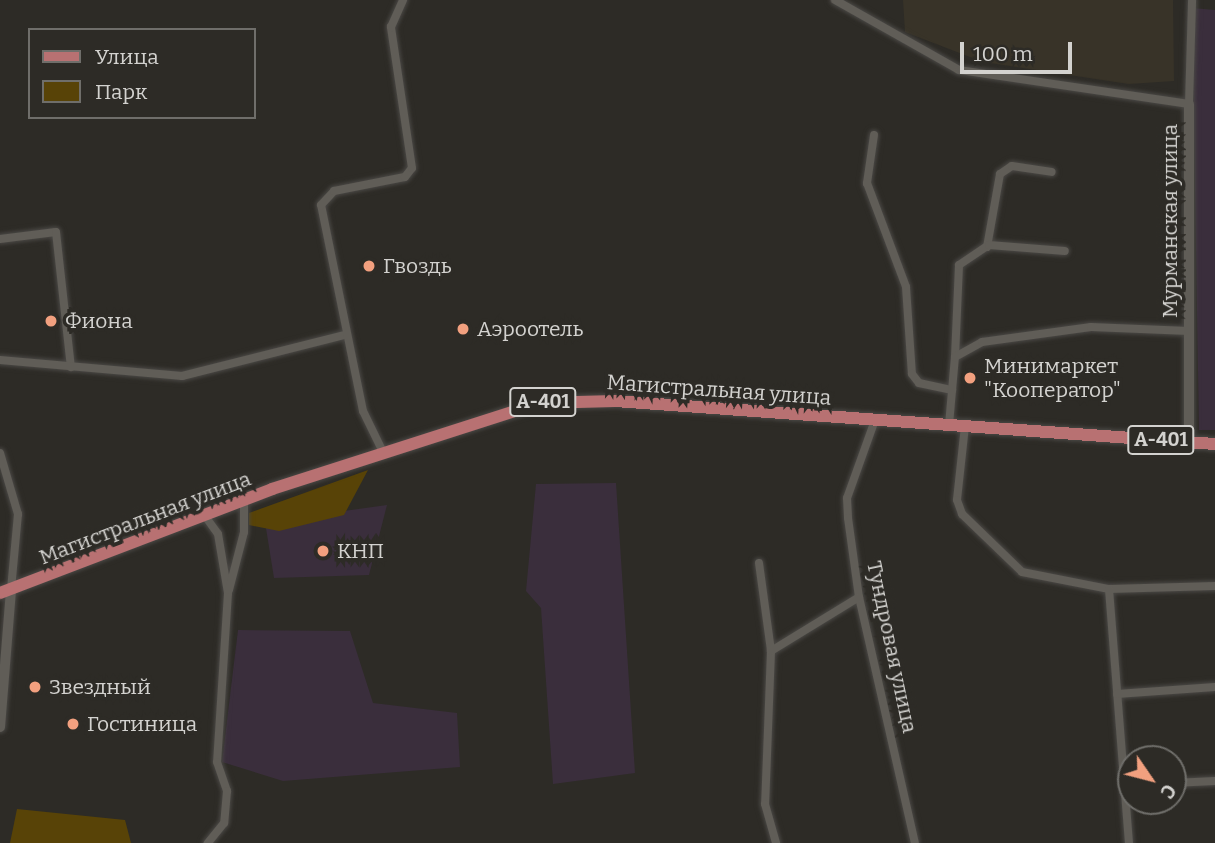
<!DOCTYPE html>
<meta charset="utf-8">
<style>
body{margin:0}
#map{position:relative;width:1215px;height:843px;overflow:hidden;background:#2d2b26;font-family:Bitter,serif}
div>[style]{position:absolute}
[style*='--x']{left:calc(var(--x)*1px);top:calc(var(--y)*1px);width:calc(var(--w)*1px);rotate:calc(var(--a)*1deg)}
.built>*{inset:0;background:#383328}
.industrial>*{inset:0;background:#3a2e3c}
.green>*{inset:0;background:#584307}
.roads{filter:drop-shadow(0 0 2px #4a4845) drop-shadow(0 0 2px #4a4845)}
.minor>*{height:8px;margin:-4px;padding:0 4px;transform-origin:4px;border-radius:4px;background:#605d57}
.tertiary>*{height:10px;margin:-5px;padding:0 5px;transform-origin:5px;border-radius:5px;background:#605d57}
.primary>*{height:12px;margin:-6px;padding:0 6px;transform-origin:6px;border-radius:6px;background:#b87172}
.dots>*{width:19px;height:19px;translate:-50% -50%;box-sizing:border-box;border:4px solid #2d2b26;border-radius:50%}
span{translate:-50% -50%;white-space:nowrap;text-align:center;line-height:1.15;-webkit-text-stroke:7px #2d2b26;paint-order:stroke}
.shield-label span{padding:2px 5px;background:#2d2b26;border:2px solid;border-radius:5px;-webkit-text-stroke-width:0}
.shield-label{font-size:19px;color:#d3d2cf;font-weight:700}
.street-label{font-size:21px;color:#d3d2cf}
.poi-label{font-size:21px;color:#d3d2cf}
.left{translate:0 -50%;text-align:left}
.legend{position:absolute;left:28px;top:28px;width:228px;height:91px;box-sizing:border-box;background:#2d2b26;border:2px solid #6f6e6a;margin:0;padding:9px 12px;list-style:none;font-size:21px;color:#d3d2cf}
.legend li{display:flex;align-items:center;gap:14px;height:35px}
.legend b{width:35px;border:2px solid #6f6e6a}
.north{position:absolute;left:1117px;top:745px;width:70px;height:70px;box-sizing:border-box;background:#2d2b26;border:2px solid #6f6e6a;border-radius:50%;rotate:125deg;font-size:19px;font-weight:700;line-height:28px;text-align:center;color:#d3d2cf}
.north::after{content:'';display:block;margin:auto;width:24px;height:32px;background:#f2a07f;clip-path:polygon(50% 0,100% 100%,50% 72%,0 100%)}
.scale{position:absolute;left:960px;top:42px;width:112px;height:32px;box-sizing:border-box;border:4px solid #d3d2cf;border-top:0;padding-left:9px;font-size:21px;line-height:24px;white-space:nowrap;color:#d3d2cf;-webkit-text-stroke:5px #2d2b26;paint-order:stroke}
</style>
<div id="map">
<div class="built">
<div style="clip-path:polygon(903px 0,1173px 0,1174px 81px,1129px 84px,983px 62px,905px 32px)"></div>
</div>
<div class="industrial">
<div style="clip-path:polygon(1192px 8px,1215px 10px,1215px 430px,1199px 430px)"></div>
<div style="clip-path:polygon(616px 483px,635px 773px,553px 784px,541px 608px,526px 591px,536px 484px)"></div>
<div style="clip-path:polygon(387px 505px,369px 575px,274px 578px,265px 522px)"></div>
<div style="clip-path:polygon(238px 630px,350px 631px,373px 703px,457px 713px,460px 767px,283px 781px,222px 762px)"></div>
</div>
<div class="green">
<div style="clip-path:polygon(368px 470px,344px 515px,279px 531px,249px 525px,249px 513px)"></div>
<div style="clip-path:polygon(17px 809px,125px 820px,131px 843px,10px 843px)"></div>
</div>
<div class="roads">
<div class="minor">
<div style="--x:835;--y:0;--w:142;--a:29.4"></div>
<div style="--x:959;--y:70;--w:232;--a:8.4"></div>
<div style="--x:1189;--y:104;--w:104;--a:-88.3"></div>
<div style="--x:874;--y:135;--w:49;--a:98.3"></div>
<div style="--x:867;--y:183;--w:111;--a:69.4"></div>
<div style="--x:906;--y:287;--w:87;--a:86.1"></div>
<div style="--x:912;--y:374;--w:11;--a:52"></div>
<div style="--x:919;--y:383;--w:34;--a:12"></div>
<div style="--x:0;--y:239;--w:56;--a:-7.1"></div>
<div style="--x:56;--y:232;--w:136;--a:83.7"></div>
<div style="--x:987;--y:247;--w:74;--a:-79.9"></div>
<div style="--x:1000;--y:174;--w:14;--a:-34"></div>
<div style="--x:1012;--y:166;--w:40;--a:8.5"></div>
<div style="--x:955;--y:357;--w:92;--a:-87.5"></div>
<div style="--x:959;--y:265;--w:36;--a:-34"></div>
<div style="--x:989;--y:245;--w:76;--a:4.5"></div>
<div style="--x:0;--y:360;--w:183;--a:5"></div>
<div style="--x:182;--y:376;--w:167;--a:-14.2"></div>
<div style="--x:875;--y:420;--w:83;--a:109.7"></div>
<div style="--x:847;--y:498;--w:20;--a:87"></div>
<div style="--x:848;--y:518;--w:80;--a:82.1"></div>
<div style="--x:859;--y:597;--w:252;--a:77.2"></div>
<div style="--x:949;--y:425;--w:68;--a:-85"></div>
<div style="--x:955;--y:357;--w:31;--a:-29"></div>
<div style="--x:982;--y:342;--w:110;--a:-7.8"></div>
<div style="--x:1091;--y:327;--w:98;--a:2.3"></div>
<div style="--x:965;--y:426;--w:74;--a:96.2"></div>
<div style="--x:957;--y:500;--w:15;--a:70"></div>
<div style="--x:962;--y:514;--w:83;--a:44"></div>
<div style="--x:1022;--y:572;--w:89;--a:11.1"></div>
<div style="--x:1109;--y:589;--w:106;--a:-1.6"></div>
<div style="--x:382;--y:450;--w:43;--a:-116"></div>
<div style="--x:363;--y:411;--w:210;--a:-101.5"></div>
<div style="--x:321;--y:205;--w:19;--a:-47"></div>
<div style="--x:334;--y:191;--w:72;--a:-11.2"></div>
<div style="--x:405;--y:177;--w:11;--a:-52"></div>
<div style="--x:412;--y:168;--w:143;--a:-98.5"></div>
<div style="--x:391;--y:27;--w:30;--a:-66"></div>
<div style="--x:0;--y:453;--w:64;--a:73.6"></div>
<div style="--x:18;--y:514;--w:76;--a:95.3"></div>
<div style="--x:205;--y:516;--w:22;--a:54"></div>
<div style="--x:218;--y:534;--w:60;--a:80.4"></div>
<div style="--x:228;--y:593;--w:169;--a:93.7"></div>
<div style="--x:217;--y:762;--w:31;--a:71"></div>
<div style="--x:227;--y:791;--w:32;--a:95"></div>
<div style="--x:224;--y:823;--w:26;--a:129"></div>
<div style="--x:759;--y:563;--w:89;--a:82.2"></div>
<div style="--x:771;--y:651;--w:153;--a:92.2"></div>
<div style="--x:765;--y:804;--w:41;--a:74.2"></div>
<div style="--x:1109;--y:589;--w:255;--a:85.5"></div>
<div style="--x:229;--y:590;--w:60;--a:-75.5"></div>
<div style="--x:244;--y:532;--w:32;--a:-90"></div>
<div style="--x:771;--y:651;--w:103;--a:-31.5"></div>
<div style="--x:1117;--y:694;--w:98;--a:-4.1"></div>
<div style="--x:1173;--y:783;--w:42;--a:-2.7"></div>
</div>
<div class="tertiary">
<div style="--x:1189;--y:442;--w:338;--a:-90"></div>
<div style="--x:0;--y:727;--w:136;--a:-85.4"></div>
</div>
<div class="primary">
<div style="--x:0;--y:593;--w:291;--a:-20.9"></div>
<div style="--x:272;--y:489;--w:281;--a:-17.8"></div>
<div style="--x:540;--y:403;--w:75;--a:-1.5"></div>
<div style="--x:615;--y:401;--w:602;--a:4.1"></div>
</div>
</div>
<div class="dots">
<div style="left:369px;top:266px;background:#f2a07f"></div>
<div style="left:51px;top:321px;background:#f2a07f"></div>
<div style="left:463px;top:329px;background:#f2a07f"></div>
<div style="left:970px;top:378px;background:#f2a07f"></div>
<div style="left:323px;top:551px;background:#f2a07f"></div>
<div style="left:35px;top:687px;background:#f2a07f"></div>
<div style="left:73px;top:724px;background:#f2a07f"></div>
</div>
<div class="shield-label">
<span style="left:543px;top:402px">А-401</span>
<span style="left:1161px;top:440px">А-401</span>
</div>
<div class="street-label">
<span style="left:1170px;top:221px;rotate:-90deg">Мурманская улица</span>
<span style="left:719px;top:390px;rotate:4deg">Магистральная улица</span>
<span style="left:145px;top:518px;rotate:-21deg">Магистральная улица</span>
<span style="left:892px;top:647px;rotate:78deg">Тундровая улица</span>
</div>
<div class="poi-label">
<span class="left" style="left:383px;top:266px">Гвоздь</span>
<span class="left" style="left:65px;top:321px">Фиона</span>
<span class="left" style="left:477px;top:329px">Аэроотель</span>
<span class="left" style="left:984px;top:378px">Минимаркет<br>"Кооператор"</span>
<span class="left" style="left:337px;top:551px">КНП</span>
<span class="left" style="left:49px;top:687px">Звездный</span>
<span class="left" style="left:87px;top:724px">Гостиница</span>
</div>
<ul class="legend">
<li><b style="height:9px;background:#b87172"></b>Улица</li>
<li><b style="height:19px;background:#584307"></b>Парк</li>
</ul>
<div class="north">С</div>
<div class="scale">100 m</div>
</div>
